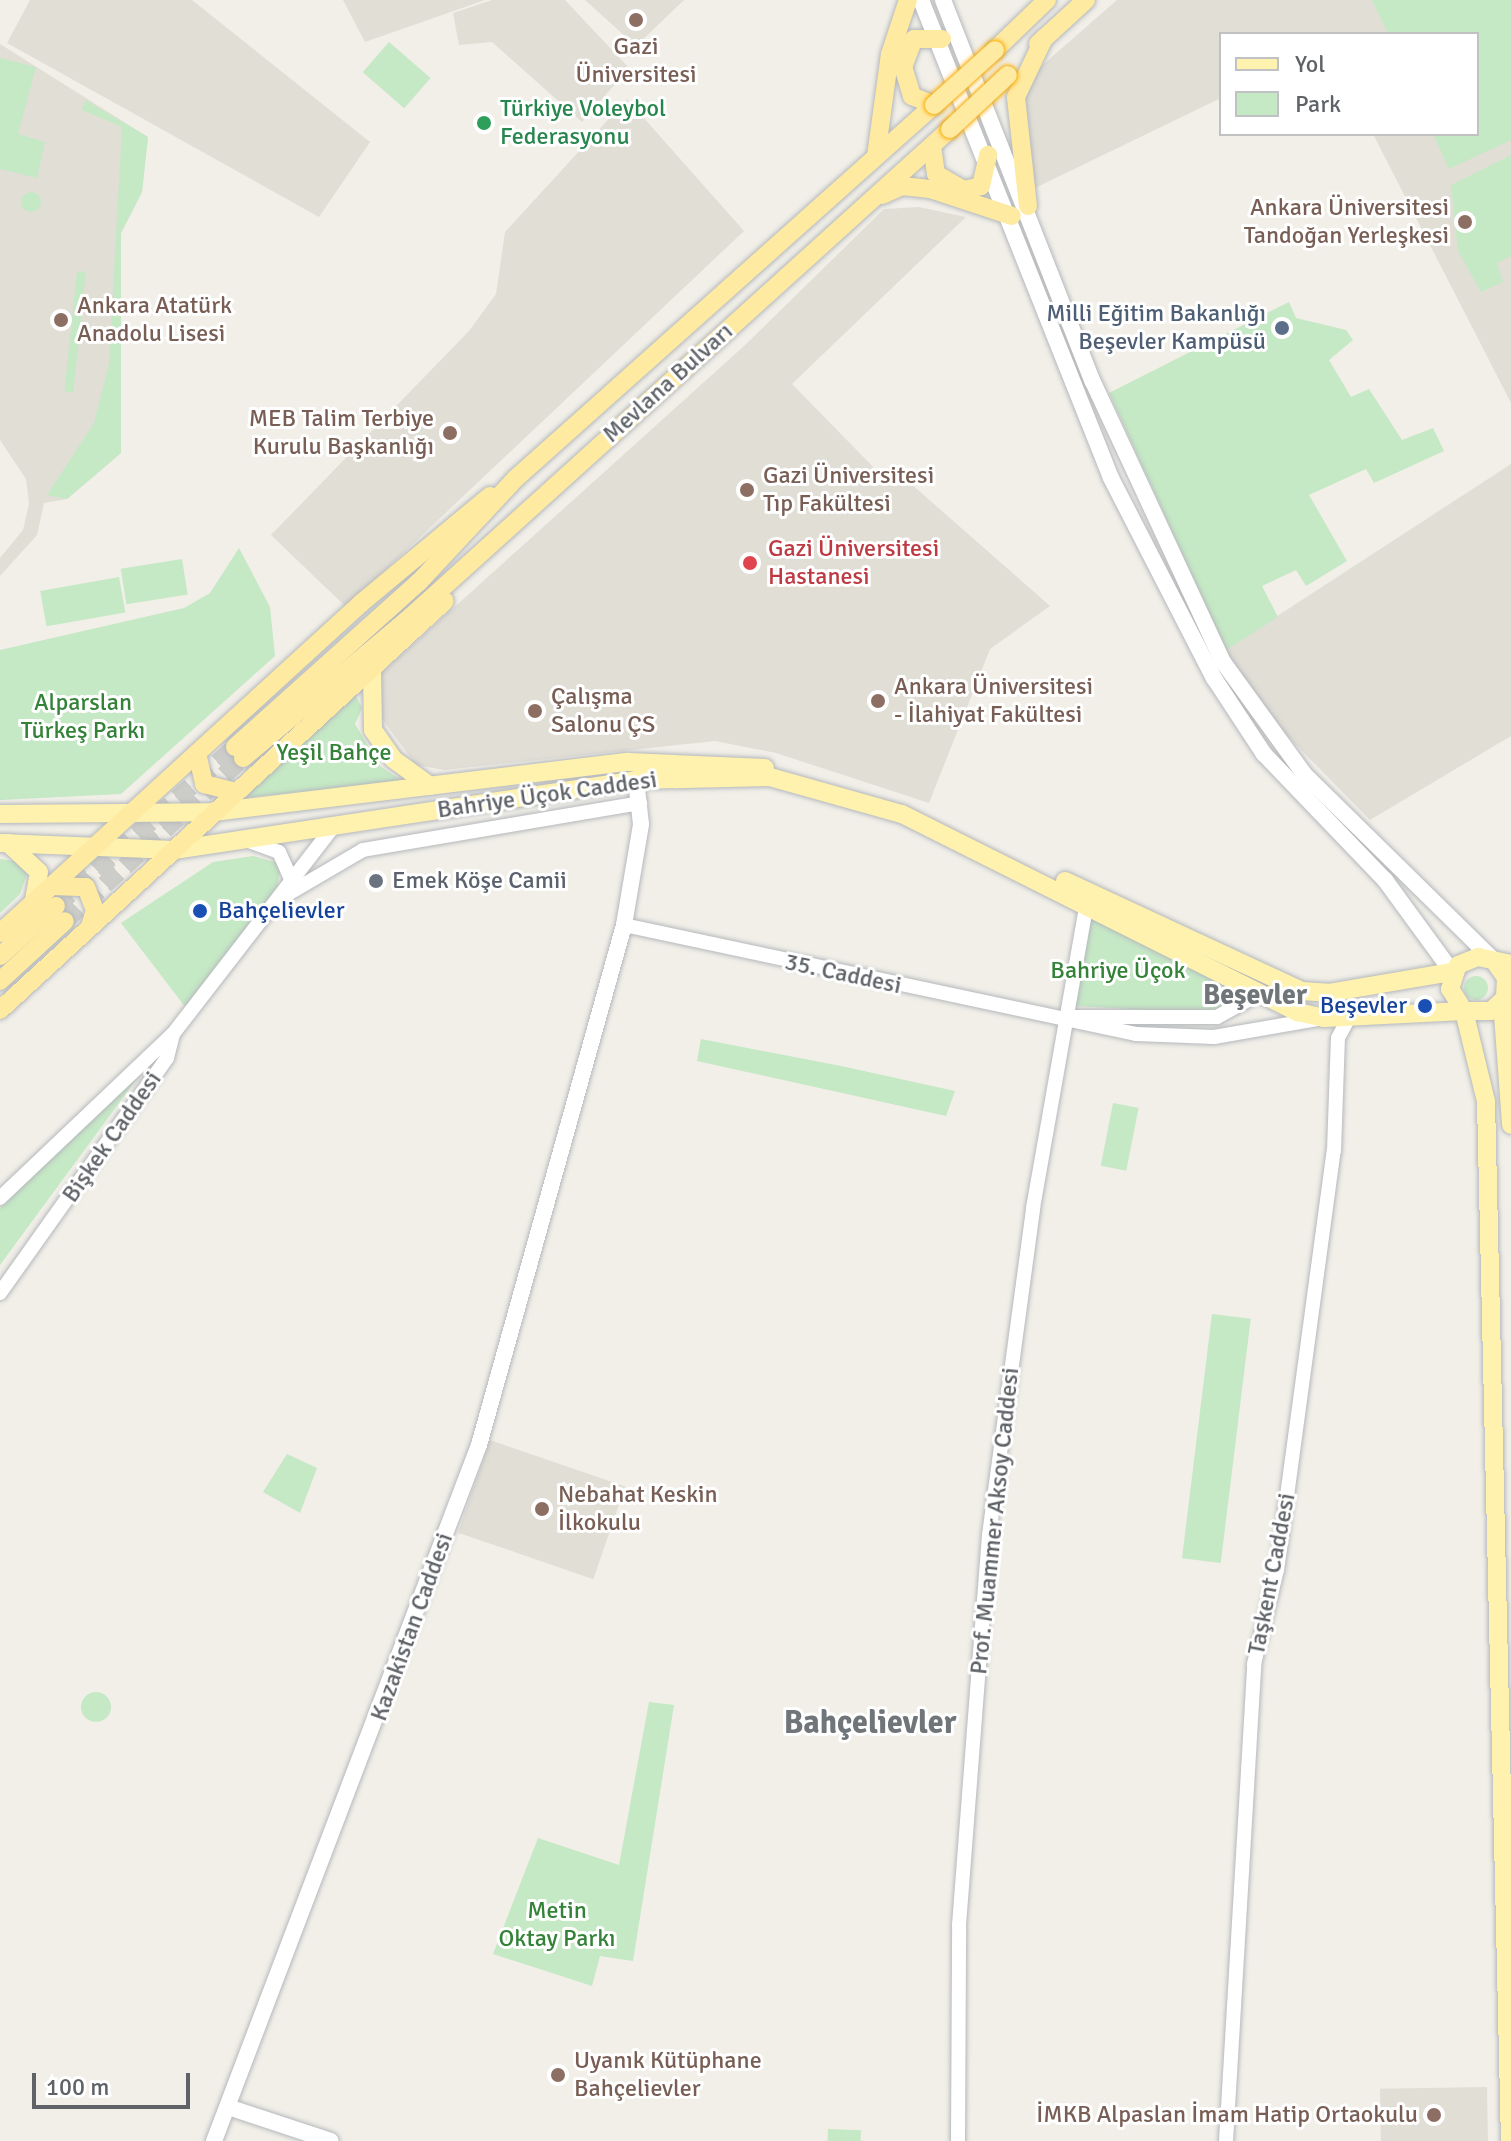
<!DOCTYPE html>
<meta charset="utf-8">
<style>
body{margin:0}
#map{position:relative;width:1511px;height:2141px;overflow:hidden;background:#f1efe8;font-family:Signika,sans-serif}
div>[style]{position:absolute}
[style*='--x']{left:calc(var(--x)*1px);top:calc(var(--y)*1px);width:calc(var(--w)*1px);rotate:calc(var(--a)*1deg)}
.education>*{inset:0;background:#e1ded6;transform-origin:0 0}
.green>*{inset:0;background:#c5e8c5;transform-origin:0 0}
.round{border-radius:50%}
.trunk-tunnel>*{height:18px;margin-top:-9px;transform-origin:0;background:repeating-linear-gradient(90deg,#ccccc8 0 18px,transparent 0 27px)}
.roads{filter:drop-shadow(0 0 2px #b5b8bc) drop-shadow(0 0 2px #b5b8bc)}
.tertiary>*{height:14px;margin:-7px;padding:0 7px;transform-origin:7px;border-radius:7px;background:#fff}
.secondary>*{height:16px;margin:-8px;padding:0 8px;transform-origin:8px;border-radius:8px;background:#fff}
.primary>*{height:18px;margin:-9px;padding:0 9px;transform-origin:9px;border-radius:9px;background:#fff2af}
.trunk>*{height:18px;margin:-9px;padding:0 9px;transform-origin:9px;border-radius:9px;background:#feeaa1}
.bridges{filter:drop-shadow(0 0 2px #f9ab00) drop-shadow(0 0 2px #f9ab00)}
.trunk-bridge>*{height:18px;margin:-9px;padding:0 9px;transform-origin:9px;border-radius:9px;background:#feeaa1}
.dots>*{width:22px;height:22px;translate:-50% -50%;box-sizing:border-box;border:4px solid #fff;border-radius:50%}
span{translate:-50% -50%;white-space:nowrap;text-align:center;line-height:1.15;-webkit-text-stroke:6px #fff;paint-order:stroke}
.education-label{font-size:24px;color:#785e54}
.right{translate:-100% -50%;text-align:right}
.left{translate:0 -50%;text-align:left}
.leisure-label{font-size:24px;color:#27864d}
.service-label{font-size:24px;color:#4e5e75}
.street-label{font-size:24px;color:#5f6368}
.health-label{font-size:24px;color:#be3a42}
.park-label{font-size:24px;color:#348238}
.worship-label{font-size:24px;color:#5b616d}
.transit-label{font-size:24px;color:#164399}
.quarter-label{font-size:28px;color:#70757a;font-weight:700}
.district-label{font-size:32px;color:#70757a;font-weight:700}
.legend{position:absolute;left:1219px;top:32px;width:260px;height:104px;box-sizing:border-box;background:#fff;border:2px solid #bfc1c3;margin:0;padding:10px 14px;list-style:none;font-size:24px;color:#5f6368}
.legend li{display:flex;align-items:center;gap:16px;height:40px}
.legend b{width:40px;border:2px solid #bfc1c3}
.scale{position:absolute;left:32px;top:2073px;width:158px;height:36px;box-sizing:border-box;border:4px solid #5f6368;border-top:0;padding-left:10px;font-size:24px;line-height:28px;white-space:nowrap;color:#5f6368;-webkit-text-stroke:6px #fff;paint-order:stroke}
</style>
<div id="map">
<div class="education">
<div style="clip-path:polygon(30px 0,192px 0,370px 142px,319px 217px,7px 43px)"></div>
<div style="clip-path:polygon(343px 0,485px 0,365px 42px)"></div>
<div style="clip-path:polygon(492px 0,565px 0,629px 68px,582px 122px,492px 42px,459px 45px,453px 13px)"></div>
<div style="clip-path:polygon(585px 0,684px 0,636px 46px)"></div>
<div style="clip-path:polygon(1117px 0,1511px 0,1511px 403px,1373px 134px,1477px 134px,1477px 34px,1221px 34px,1221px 98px,1035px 188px,1021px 96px,1038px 69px)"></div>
<div style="clip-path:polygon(0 44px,148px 137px,142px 192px,121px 233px,121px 453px,67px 499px,44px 503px,37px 535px,0 576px,0 558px,23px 530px,29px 504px,26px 479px,0 440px)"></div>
<div style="clip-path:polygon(627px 99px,744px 231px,346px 607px,271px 535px,469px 331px,496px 294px,505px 232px)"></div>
<div style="clip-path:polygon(919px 207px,966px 217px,792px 384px,883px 477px,893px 468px,1050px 606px,990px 649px,929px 803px,776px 753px,715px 741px,444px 770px,416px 765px,377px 712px,377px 677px,744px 346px,884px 209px)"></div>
<div style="clip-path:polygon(1511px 464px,1511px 736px,1370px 820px,1261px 709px,1225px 650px)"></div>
<div style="left:490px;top:1440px;width:143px;height:98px;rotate:19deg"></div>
<div style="left:1487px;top:2087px;width:54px;height:107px;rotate:89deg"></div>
</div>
<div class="green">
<div style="clip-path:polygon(1372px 0,1511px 0,1511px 140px,1449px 169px,1433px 134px,1477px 134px,1477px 34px,1388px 34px)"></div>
<div style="left:389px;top:42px;width:55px;height:40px;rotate:41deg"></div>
<div style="clip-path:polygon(0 58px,36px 67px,18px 134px,45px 142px,37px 178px,0 169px)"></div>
<div style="clip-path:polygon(85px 100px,148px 137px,142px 192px,121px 233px,121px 453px,67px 499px,47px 495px,94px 423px,109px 364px,122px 127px,82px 110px)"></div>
<div style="clip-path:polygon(1511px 155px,1511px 256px,1497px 263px,1503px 282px,1481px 292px,1458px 251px,1451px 185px)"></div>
<div class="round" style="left:21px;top:192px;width:20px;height:20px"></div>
<div style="left:77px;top:271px;width:9px;height:121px;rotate:6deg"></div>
<div style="clip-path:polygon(1289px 302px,1296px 318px,1346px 330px,1353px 340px,1329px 360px,1351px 397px,1369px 389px,1402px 440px,1433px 428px,1444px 451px,1374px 483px,1366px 469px,1309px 495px,1347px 561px,1306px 586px,1296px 570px,1262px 586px,1278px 617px,1226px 650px,1109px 393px)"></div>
<div style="clip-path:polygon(239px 548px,270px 607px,275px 656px,121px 794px,0 800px,0 650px,184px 608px,210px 593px)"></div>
<div style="left:182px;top:559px;width:36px;height:62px;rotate:81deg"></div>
<div style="left:119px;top:577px;width:36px;height:80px;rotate:80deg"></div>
<div style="clip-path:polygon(353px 690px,362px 708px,355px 724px,381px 767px,403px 781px,241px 798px)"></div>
<div style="clip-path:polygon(253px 856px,281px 864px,277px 891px,186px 1008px,121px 923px,213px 862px)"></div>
<div style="clip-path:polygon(0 859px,21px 862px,27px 874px,20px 894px,0 913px)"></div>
<div style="clip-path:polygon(1091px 916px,1229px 984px,1231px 1004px,1202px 1013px,1074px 1006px)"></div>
<div class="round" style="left:1464px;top:976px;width:24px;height:24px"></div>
<div style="clip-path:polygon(701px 1039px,841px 1066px,955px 1091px,946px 1116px,697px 1061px)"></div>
<div style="clip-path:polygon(152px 1058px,0 1265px,0 1208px)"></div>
<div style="left:1113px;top:1103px;width:26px;height:64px;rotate:11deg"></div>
<div style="left:1212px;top:1314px;width:39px;height:246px;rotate:7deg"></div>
<div style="clip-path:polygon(287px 1454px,317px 1468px,300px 1513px,263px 1492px)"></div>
<div class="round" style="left:81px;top:1692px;width:30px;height:30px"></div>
<div style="clip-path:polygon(649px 1702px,674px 1705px,633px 1961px,600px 1956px,592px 1986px,493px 1954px,538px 1838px,619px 1865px)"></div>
<div style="left:828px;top:2129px;width:33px;height:12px;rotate:2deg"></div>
</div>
<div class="trunk-tunnel">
<div style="--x:56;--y:906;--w:239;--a:-41.6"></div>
<div style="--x:65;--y:921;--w:241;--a:-42.5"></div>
</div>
<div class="roads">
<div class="tertiary">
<div style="--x:246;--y:840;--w:35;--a:20"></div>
<div style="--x:279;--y:852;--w:27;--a:66"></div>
<div style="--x:281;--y:898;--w:95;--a:-30.3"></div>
<div style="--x:363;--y:850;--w:281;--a:-9.6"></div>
<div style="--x:624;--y:925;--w:523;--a:12.02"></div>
<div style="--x:1136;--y:1034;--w:78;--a:2.2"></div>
<div style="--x:1214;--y:1037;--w:106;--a:-9.8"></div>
<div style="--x:1068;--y:1017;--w:149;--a:0"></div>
<div style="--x:1217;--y:1017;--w:48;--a:-28.7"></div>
<div style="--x:0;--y:1198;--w:238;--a:-43.5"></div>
<div style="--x:0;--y:1293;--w:288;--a:-54.6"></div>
<div style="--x:167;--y:1058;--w:25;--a:-76"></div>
<div style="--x:173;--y:1034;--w:263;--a:-52.3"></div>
<div style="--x:958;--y:2141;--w:216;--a:-89.7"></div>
<div style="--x:959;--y:1925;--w:391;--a:-85.6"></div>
<div style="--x:989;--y:1535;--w:330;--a:-82.3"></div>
<div style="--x:1033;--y:1208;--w:307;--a:-80"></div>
<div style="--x:1226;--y:2141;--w:478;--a:-86.6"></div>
<div style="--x:1254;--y:1664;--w:97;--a:-76.3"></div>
<div style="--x:1277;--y:1570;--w:423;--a:-82.3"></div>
<div style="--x:1334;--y:1151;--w:113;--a:-88"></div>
<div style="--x:1338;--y:1038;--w:27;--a:-62"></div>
</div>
<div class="secondary">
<div style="--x:921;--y:0;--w:514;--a:68.32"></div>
<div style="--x:1111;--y:478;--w:225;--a:62.8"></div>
<div style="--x:1214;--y:678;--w:91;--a:56.7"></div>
<div style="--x:1264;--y:754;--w:175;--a:46.2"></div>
<div style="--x:1385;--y:880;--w:114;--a:53.9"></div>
<div style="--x:943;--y:0;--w:410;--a:68.6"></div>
<div style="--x:1093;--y:382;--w:309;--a:65.1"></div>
<div style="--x:1223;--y:662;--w:138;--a:54.1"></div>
<div style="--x:1304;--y:774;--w:267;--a:44.5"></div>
<div style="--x:228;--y:2107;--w:108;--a:18.3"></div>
<div style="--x:214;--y:2141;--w:745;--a:-69.16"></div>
<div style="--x:479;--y:1445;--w:540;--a:-74.42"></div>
<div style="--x:624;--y:925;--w:102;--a:-80.4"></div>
<div style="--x:641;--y:824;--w:44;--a:-96.5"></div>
</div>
<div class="primary">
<div style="--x:372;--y:671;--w:59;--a:89"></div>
<div style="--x:373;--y:730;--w:35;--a:55"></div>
<div style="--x:393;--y:759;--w:46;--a:36.1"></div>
<div style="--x:0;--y:814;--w:213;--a:-0.5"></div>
<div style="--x:213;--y:812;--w:418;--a:-6.9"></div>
<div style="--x:628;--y:762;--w:137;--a:2.5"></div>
<div style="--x:0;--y:843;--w:174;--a:2.3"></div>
<div style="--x:174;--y:850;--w:467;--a:-8.6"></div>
<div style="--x:636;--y:780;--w:134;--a:-1.3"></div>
<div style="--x:770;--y:777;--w:137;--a:15.7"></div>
<div style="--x:902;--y:814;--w:443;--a:26.6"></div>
<div style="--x:1298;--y:1012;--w:27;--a:13"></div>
<div style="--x:1324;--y:1018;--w:140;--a:-2.9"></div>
<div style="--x:8;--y:843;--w:42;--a:43.1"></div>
<div style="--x:39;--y:872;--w:29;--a:100"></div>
<div style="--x:1065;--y:881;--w:261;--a:24.9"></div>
<div style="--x:1302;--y:991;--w:26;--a:4"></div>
<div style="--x:1328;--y:993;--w:126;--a:-9.6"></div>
<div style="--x:1495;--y:962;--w:19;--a:55"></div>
<div style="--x:1506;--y:978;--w:20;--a:93"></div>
<div style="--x:1505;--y:998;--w:19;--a:137"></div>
<div style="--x:1491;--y:1011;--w:27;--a:180"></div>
<div style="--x:1464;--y:1011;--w:26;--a:-122"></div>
<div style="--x:1450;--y:989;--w:25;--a:-72"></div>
<div style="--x:1458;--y:965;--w:22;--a:-22"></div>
<div style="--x:1478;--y:957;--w:34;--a:12"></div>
<div style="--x:1502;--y:1001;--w:124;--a:85.8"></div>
<div style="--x:1464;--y:1011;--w:93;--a:76.3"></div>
<div style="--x:1486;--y:1101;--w:1040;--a:88.68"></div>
</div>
<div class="trunk">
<div style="--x:1038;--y:44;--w:65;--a:-42.5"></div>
<div style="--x:995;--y:50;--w:72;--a:-43.9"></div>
<div style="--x:932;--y:146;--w:28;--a:82"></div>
<div style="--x:936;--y:174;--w:32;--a:30"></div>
<div style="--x:964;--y:190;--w:17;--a:-13"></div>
<div style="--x:981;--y:186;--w:32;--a:-77"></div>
<div style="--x:876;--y:156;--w:103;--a:-82.2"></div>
<div style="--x:890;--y:54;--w:57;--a:-71.6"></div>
<div style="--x:882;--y:195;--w:22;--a:-24"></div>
<div style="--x:902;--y:186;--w:28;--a:6"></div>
<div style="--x:930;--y:189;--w:86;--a:18.2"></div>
<div style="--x:1028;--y:206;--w:110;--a:-96.3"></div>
<div style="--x:1016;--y:97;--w:65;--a:-64.6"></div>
<div style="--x:235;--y:747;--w:247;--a:-41.9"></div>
<div style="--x:419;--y:582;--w:141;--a:-47"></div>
<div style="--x:515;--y:479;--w:562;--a:-41.75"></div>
<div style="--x:934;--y:105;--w:24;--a:-158"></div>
<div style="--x:912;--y:96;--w:30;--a:-107"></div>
<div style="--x:903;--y:67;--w:30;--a:-69"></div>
<div style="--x:914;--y:39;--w:28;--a:0"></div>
<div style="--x:197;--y:753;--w:32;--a:77"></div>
<div style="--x:204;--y:784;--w:34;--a:14"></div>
<div style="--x:243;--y:758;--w:214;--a:-40.1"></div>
<div style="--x:407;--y:620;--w:732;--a:-42.12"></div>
<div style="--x:52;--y:886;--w:34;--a:2"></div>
<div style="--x:86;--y:887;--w:25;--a:69"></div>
<div style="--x:95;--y:910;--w:17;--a:107"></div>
<div style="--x:0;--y:933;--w:488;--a:-42.4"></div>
<div style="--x:360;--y:604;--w:169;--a:-39.7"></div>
<div style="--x:0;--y:956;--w:75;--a:-41.8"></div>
<div style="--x:0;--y:981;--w:88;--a:-42.7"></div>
<div style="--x:0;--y:1010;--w:604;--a:-42.59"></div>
</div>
</div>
<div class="bridges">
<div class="trunk-bridge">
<div style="--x:934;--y:105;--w:82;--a:-42"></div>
<div style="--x:950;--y:129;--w:79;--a:-43"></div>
</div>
</div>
<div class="dots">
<div style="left:636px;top:20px;background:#8d6e63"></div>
<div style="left:484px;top:123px;background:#2e9e5b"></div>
<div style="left:1465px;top:222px;background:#8d6e63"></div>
<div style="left:61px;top:320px;background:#8d6e63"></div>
<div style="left:1282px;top:328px;background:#5c6f8a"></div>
<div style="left:450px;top:433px;background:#8d6e63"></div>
<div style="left:747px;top:490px;background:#8d6e63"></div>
<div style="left:750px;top:563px;background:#e0444e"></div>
<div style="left:878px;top:701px;background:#8d6e63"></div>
<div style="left:535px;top:711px;background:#8d6e63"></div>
<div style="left:376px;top:881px;background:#6b7280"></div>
<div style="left:200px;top:911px;background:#1a4fb4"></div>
<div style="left:1425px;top:1006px;background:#1a4fb4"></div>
<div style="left:542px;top:1509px;background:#8d6e63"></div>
<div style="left:558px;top:2075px;background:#8d6e63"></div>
<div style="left:1434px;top:2115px;background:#8d6e63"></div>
</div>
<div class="education-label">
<span style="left:636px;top:61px">Gazi<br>Üniversitesi</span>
<span class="right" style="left:1449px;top:222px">Ankara Üniversitesi<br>Tandoğan Yerleşkesi</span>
<span class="left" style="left:77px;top:320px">Ankara Atatürk<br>Anadolu Lisesi</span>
<span class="right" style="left:434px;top:433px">MEB Talim Terbiye<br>Kurulu Başkanlığı</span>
<span class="left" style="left:763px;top:490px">Gazi Üniversitesi<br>Tıp Fakültesi</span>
<span class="left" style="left:894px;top:701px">Ankara Üniversitesi<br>- İlahiyat Fakültesi</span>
<span class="left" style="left:551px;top:711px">Çalışma<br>Salonu ÇS</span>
<span class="left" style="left:558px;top:1509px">Nebahat Keskin<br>İlkokulu</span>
<span class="left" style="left:574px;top:2075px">Uyanık Kütüphane<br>Bahçelievler</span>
<span class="right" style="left:1418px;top:2115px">İMKB Alpaslan İmam Hatip Ortaokulu</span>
</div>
<div class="leisure-label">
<span class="left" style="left:500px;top:123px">Türkiye Voleybol<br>Federasyonu</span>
</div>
<div class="service-label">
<span class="right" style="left:1266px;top:328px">Milli Eğitim Bakanlığı<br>Beşevler Kampüsü</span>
</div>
<div class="street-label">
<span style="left:668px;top:383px;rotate:-42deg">Mevlana Bulvarı</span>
<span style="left:547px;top:795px;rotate:-8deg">Bahriye Üçok Caddesi</span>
<span style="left:843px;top:974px;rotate:12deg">35. Caddesi</span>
<span style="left:112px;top:1137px;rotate:-55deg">Bişkek Caddesi</span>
<span style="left:995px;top:1521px;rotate:-84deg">Prof. Muammer Aksoy Caddesi</span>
<span style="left:1272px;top:1574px;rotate:-79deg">Taşkent Caddesi</span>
<span style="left:412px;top:1627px;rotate:-70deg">Kazakistan Caddesi</span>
</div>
<div class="health-label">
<span class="left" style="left:768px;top:563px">Gazi Üniversitesi<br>Hastanesi</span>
</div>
<div class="park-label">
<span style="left:83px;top:717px">Alparslan<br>Türkeş Parkı</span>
<span style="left:334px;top:753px">Yeşil Bahçe</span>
<span style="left:1118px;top:971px">Bahriye Üçok</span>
<span style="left:557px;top:1925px">Metin<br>Oktay Parkı</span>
</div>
<div class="worship-label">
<span class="left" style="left:392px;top:881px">Emek Köşe Camii</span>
</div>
<div class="transit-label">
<span class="left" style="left:218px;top:911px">Bahçelievler</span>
<span class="right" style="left:1407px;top:1006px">Beşevler</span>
</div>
<div class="quarter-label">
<span style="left:1255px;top:995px">Beşevler</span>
</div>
<div class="district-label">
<span style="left:870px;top:1723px">Bahçelievler</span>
</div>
<ul class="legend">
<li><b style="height:10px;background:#fff2af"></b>Yol</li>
<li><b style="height:22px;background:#c5e8c5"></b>Park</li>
</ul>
<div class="scale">100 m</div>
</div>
